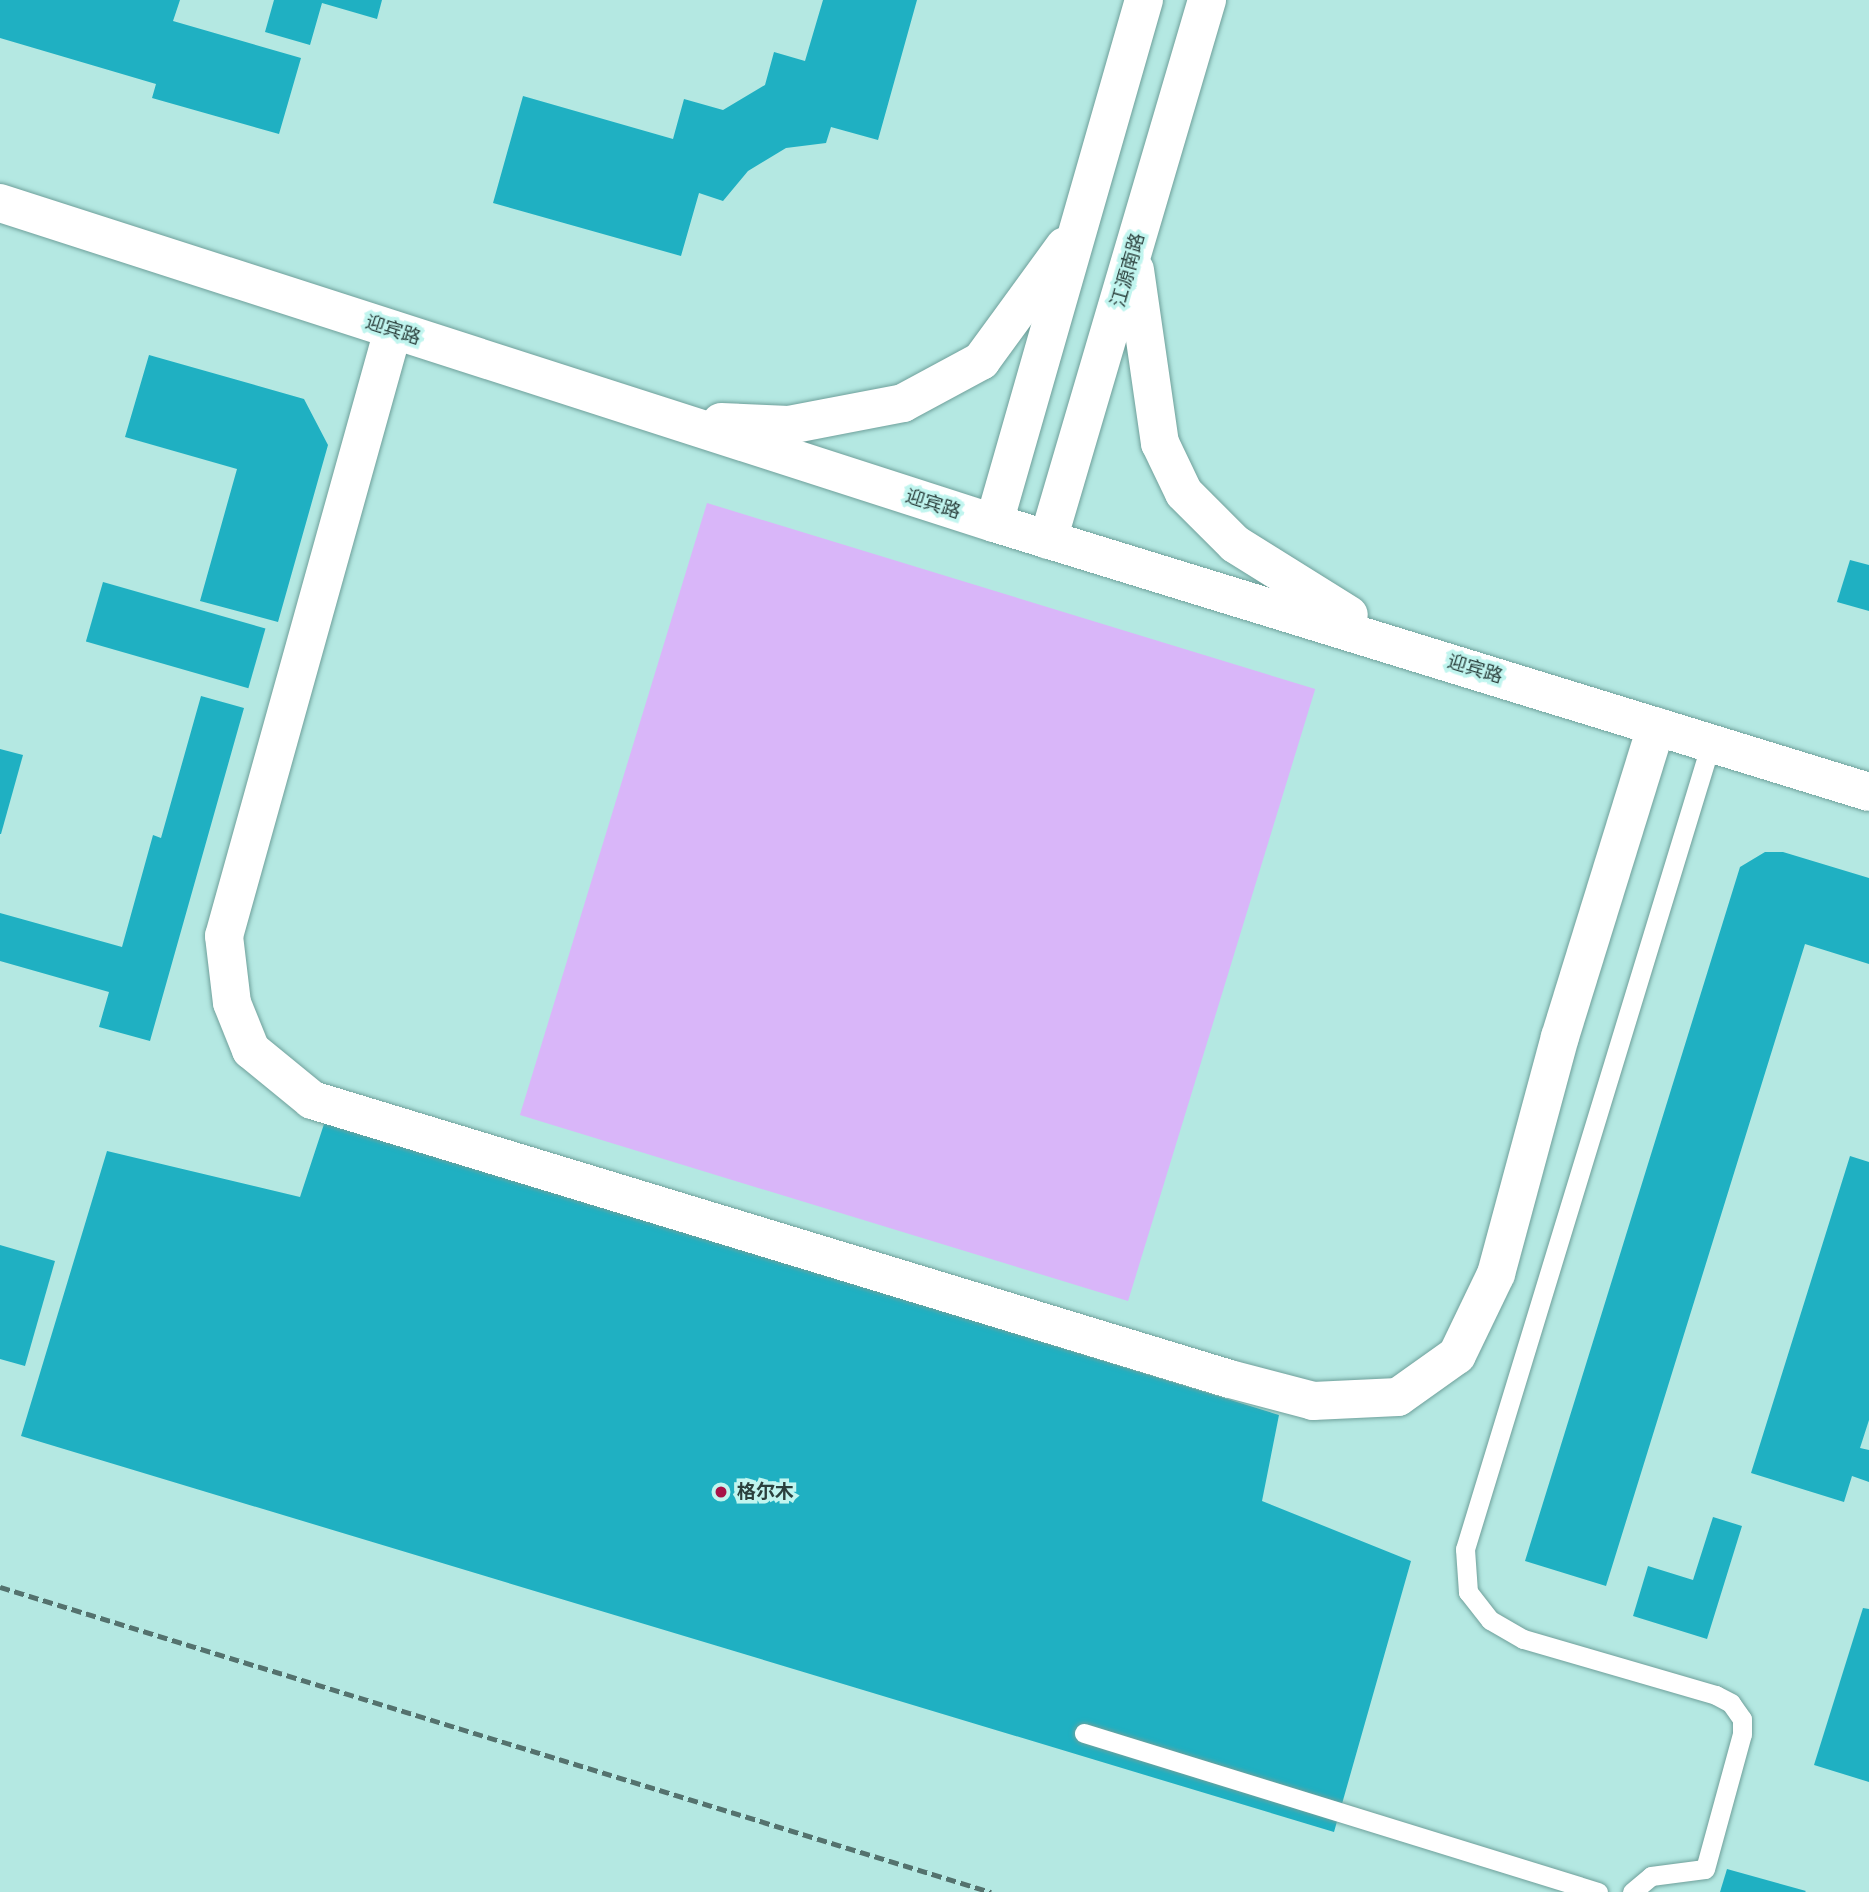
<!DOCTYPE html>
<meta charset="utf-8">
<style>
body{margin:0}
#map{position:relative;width:1869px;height:1892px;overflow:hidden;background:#b4e8e2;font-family:"Source Serif 4","Noto Sans SC",serif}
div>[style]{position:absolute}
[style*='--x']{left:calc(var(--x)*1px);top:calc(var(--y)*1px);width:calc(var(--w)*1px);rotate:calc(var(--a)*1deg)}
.green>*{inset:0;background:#d9b6f9;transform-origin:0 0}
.building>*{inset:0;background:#1fb0c2;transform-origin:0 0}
.roads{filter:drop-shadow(0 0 2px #6fa09b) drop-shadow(0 0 2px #6fa09b)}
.service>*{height:19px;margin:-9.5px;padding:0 9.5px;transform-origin:9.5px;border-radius:9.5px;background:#fff}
.minor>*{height:38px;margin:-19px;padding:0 19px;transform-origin:19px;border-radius:19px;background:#fff}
.secondary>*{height:38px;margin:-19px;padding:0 19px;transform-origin:19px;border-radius:19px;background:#fff}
.rail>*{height:5px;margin-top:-2.5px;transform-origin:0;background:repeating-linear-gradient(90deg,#54726e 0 10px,transparent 0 15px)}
.dots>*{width:19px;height:19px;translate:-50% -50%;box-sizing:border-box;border:4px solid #c1f5ef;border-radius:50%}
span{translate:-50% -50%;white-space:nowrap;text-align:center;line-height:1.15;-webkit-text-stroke:7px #c1f5ef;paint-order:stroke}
.street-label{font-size:19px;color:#2b403d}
.poi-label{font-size:19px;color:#2b403d;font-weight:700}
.left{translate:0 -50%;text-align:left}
</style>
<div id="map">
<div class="green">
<div style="left:707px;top:503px;width:636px;height:640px;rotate:17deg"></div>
</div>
<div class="building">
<div style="clip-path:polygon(0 0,180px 0,173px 21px,301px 58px,279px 134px,152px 98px,156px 84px,0 38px)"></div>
<div style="clip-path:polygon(274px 0,382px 0,377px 19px,322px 3px,310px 45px,265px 32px)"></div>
<div style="clip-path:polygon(823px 0,917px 0,878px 140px,831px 127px,826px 143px,786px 148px,748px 171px,723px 201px,699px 193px,681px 256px,493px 203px,523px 96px,673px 139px,684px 99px,723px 110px,765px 85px,774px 52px,805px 61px)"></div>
<div style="clip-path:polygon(149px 355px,304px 399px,328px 445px,278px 622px,200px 601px,237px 469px,125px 437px)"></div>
<div style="clip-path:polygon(1850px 560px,1869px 565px,1869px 611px,1837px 602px)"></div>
<div style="left:103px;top:582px;width:169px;height:62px;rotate:16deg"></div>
<div style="clip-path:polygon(201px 696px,244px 708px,150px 1041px,99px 1027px,109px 992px,0 961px,0 913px,122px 947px,153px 835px,161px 838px)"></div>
<div style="clip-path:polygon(0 749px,23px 755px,1px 834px,0 834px)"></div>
<div style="clip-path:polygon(1765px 852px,1783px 852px,1869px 878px,1869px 964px,1805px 944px,1606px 1586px,1525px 1561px,1740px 867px)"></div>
<div style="clip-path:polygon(325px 1121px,1279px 1415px,1262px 1501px,1411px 1561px,1334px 1832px,21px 1436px,107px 1151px,300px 1197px)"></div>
<div style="clip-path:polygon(1850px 1156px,1869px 1162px,1869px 1420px,1860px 1448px,1869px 1450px,1869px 1482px,1852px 1476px,1844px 1502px,1751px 1473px)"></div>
<div style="clip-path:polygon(0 1245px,55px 1261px,25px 1366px,0 1359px)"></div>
<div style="clip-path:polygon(1713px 1517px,1742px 1526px,1707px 1639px,1633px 1616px,1648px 1566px,1693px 1580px)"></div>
<div style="clip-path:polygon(1863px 1608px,1869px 1609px,1869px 1782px,1814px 1765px)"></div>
<div style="clip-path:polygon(1727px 1869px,1806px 1891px,1805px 1892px,1720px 1892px)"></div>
</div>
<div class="roads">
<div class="service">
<div style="--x:1084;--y:1733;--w:538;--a:17.19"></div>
<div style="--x:1632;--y:1892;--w:25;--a:-40"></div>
<div style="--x:1651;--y:1876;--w:54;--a:-7.4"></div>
<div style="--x:1705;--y:1869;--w:140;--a:-74.7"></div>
<div style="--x:1742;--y:1734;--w:15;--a:-90"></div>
<div style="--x:1742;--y:1719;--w:19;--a:-125"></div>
<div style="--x:1731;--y:1703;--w:17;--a:-152"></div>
<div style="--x:1716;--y:1695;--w:201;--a:-163.8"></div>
<div style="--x:1523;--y:1639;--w:38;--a:-150"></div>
<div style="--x:1490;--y:1620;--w:36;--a:-128"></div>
<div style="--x:1468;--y:1592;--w:43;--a:-94"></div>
<div style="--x:1465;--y:1549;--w:843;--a:-73.03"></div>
</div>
<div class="minor">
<div style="--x:393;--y:330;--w:629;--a:105.58"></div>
<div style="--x:224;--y:936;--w:67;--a:83.2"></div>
<div style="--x:232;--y:1003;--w:51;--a:68"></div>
<div style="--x:251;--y:1050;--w:79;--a:39.3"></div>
<div style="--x:312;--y:1100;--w:959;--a:16.91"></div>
<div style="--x:1230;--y:1379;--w:86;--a:14.8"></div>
<div style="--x:1313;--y:1401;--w:85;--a:-2.7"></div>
<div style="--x:1398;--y:1397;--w:72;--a:-35.4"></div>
<div style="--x:1457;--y:1355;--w:90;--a:-64.3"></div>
<div style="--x:1496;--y:1274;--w:245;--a:-74.9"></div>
<div style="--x:1560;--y:1037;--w:325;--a:-72.8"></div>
</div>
<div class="secondary">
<div style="--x:0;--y:203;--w:1044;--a:17.85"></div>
<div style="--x:994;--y:523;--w:915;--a:17.09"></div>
<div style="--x:1135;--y:270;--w:175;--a:81.8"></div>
<div style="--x:1160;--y:443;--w:55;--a:64.4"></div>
<div style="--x:1184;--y:493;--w:72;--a:45"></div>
<div style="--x:1235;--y:544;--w:134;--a:31.9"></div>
<div style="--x:721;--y:422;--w:68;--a:2.5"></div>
<div style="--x:789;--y:425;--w:116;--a:-10.9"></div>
<div style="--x:903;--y:403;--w:89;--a:-28.3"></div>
<div style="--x:981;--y:361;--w:142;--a:-53.9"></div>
<div style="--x:994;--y:523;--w:544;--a:-74"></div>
<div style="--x:1048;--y:540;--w:563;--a:-73.59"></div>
</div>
</div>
<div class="rail">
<div style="--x:0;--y:1587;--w:1037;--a:17.11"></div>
</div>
<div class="dots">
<div style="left:721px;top:1492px;background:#a71248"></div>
</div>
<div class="street-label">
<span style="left:1128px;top:270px;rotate:-74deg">江源南路</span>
<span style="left:393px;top:330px;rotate:18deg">迎宾路</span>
<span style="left:933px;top:504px;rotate:18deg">迎宾路</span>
<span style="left:1475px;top:669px;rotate:17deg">迎宾路</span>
</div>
<div class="poi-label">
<span class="left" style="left:737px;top:1492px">格尔木</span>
</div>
</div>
